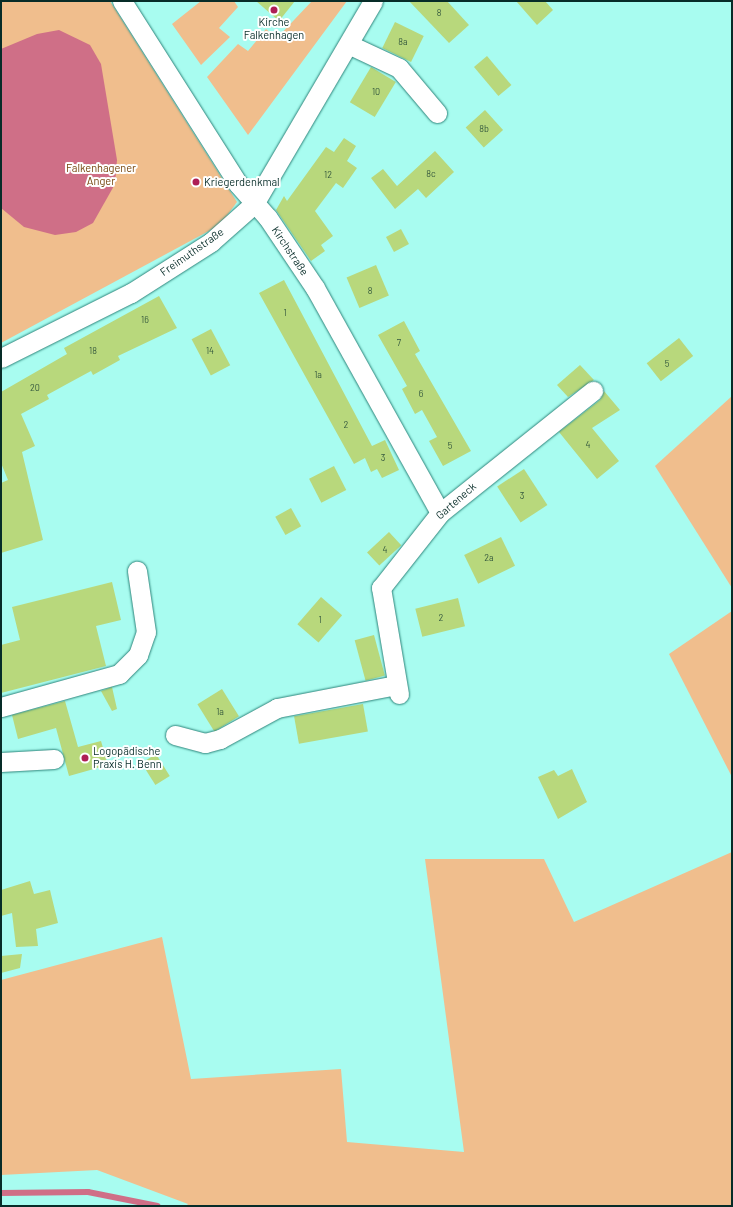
<!DOCTYPE html>
<meta charset="utf-8">
<style>
body{margin:0}
#map{position:relative;width:733px;height:1207px;overflow:hidden;background:#a8fcf0;font-family:Barlow,sans-serif}
div>[style]{position:absolute}
[style*='--x']{left:calc(var(--x)*1px);top:calc(var(--y)*1px);width:calc(var(--w)*1px);rotate:calc(var(--a)*1deg)}
.green>*{inset:0;background:#f0be8d}
.water>*{inset:0;background:#cf6f87}
.stream>*{height:6px;margin:-3px;padding:0 3px;transform-origin:3px;border-radius:3px;background:#cf6f87}
.building>*{inset:0;background:#b8d87c;transform-origin:0 0}
.roads{filter:drop-shadow(0 0 1px #2d847a) drop-shadow(0 0 1px #2d847a)}
.minor>*{height:19px;margin:-9.5px;padding:0 9.5px;transform-origin:9.5px;border-radius:9.5px;background:#fff}
.dots>*{width:11px;height:11px;translate:-50% -50%;box-sizing:border-box;border:2px solid #fff;border-radius:50%}
span{translate:-50% -50%;white-space:nowrap;text-align:center;line-height:1.15;-webkit-text-stroke:4px #fff;paint-order:stroke}
.number-label{font-size:9px;color:#33573d}
.number-label span{-webkit-text-stroke-width:0}
.poi-label{font-size:11px;color:#072c28}
.left{translate:0 -50%;text-align:left}
.park-label{font-size:11px;color:#75460d}
.street-label{font-size:11px;color:#072c28}
.frame{position:absolute;inset:0;border:2px solid #072c28;pointer-events:none}
</style>
<div id="map">
<div class="green">
<div style="clip-path:polygon(1px 1px,110px 1px,237px 202px,220px 225px,1px 343px)"></div>
<div style="clip-path:polygon(201px 1px,234px 1px,238px 7px,219px 28px,230px 37px,201px 65px,172px 24px)"></div>
<div style="clip-path:polygon(312px 1px,347px 1px,248px 135px,207px 77px,238px 44px,248px 51px,266px 29px,277px 38px)"></div>
<div style="clip-path:polygon(732px 396px,732px 588px,655px 466px)"></div>
<div style="clip-path:polygon(732px 611px,732px 777px,669px 654px)"></div>
<div style="clip-path:polygon(732px 852px,732px 1206px,186px 1206px,188px 1204px,97px 1170px,1px 1175px,1px 980px,162px 937px,191px 1079px,341px 1069px,347px 1142px,464px 1152px,425px 859px,544px 859px,574px 922px)"></div>
</div>
<div class="water">
<div style="clip-path:polygon(59px 30px,90px 45px,101px 64px,117px 160px,115px 184px,93px 223px,76px 232px,55px 235px,24px 227px,1px 208px,1px 49px,37px 34px)"></div>
</div>
<div class="stream">
<div style="--x:1;--y:1193;--w:87;--a:-0.7"></div>
<div style="--x:88;--y:1192;--w:71;--a:11.3"></div>
</div>
<div class="building">
<div style="clip-path:polygon(256px 1px,295px 1px,279px 21px)"></div>
<div style="clip-path:polygon(409px 1px,447px 1px,469px 25px,449px 43px)"></div>
<div style="clip-path:polygon(516px 1px,545px 1px,553px 10px,537px 25px)"></div>
<div style="left:395px;top:22px;width:32px;height:29px;rotate:26deg"></div>
<div style="left:487px;top:56px;width:38px;height:17px;rotate:50deg"></div>
<div style="left:371px;top:67px;width:29px;height:41px;rotate:31deg"></div>
<div style="left:485px;top:110px;width:27px;height:26px;rotate:48deg"></div>
<div style="clip-path:polygon(344px 138px,356px 146px,347px 161px,357px 168px,343px 188px,336px 183px,315px 211px,333px 236px,321px 245px,325px 251px,311px 261px,276px 210px,284px 196px,287px 201px,326px 147px,334px 152px)"></div>
<div style="clip-path:polygon(435px 151px,454px 172px,426px 198px,418px 189px,395px 209px,371px 178px,383px 169px,397px 186px)"></div>
<div style="left:401px;top:229px;width:17px;height:17px;rotate:62deg"></div>
<div style="left:376px;top:265px;width:33px;height:32px;rotate:67deg"></div>
<div style="clip-path:polygon(284px 280px,372px 446px,385px 440px,399px 470px,382px 478px,377px 469px,371px 472px,365px 458px,354px 464px,259px 293px)"></div>
<div style="clip-path:polygon(159px 296px,177px 328px,118px 356px,120px 360px,93px 375px,91px 371px,67px 384px,47px 395px,49px 399px,21px 414px,35px 446px,22px 452px,43px 540px,1px 553px,1px 483px,8px 480px,1px 463px,1px 392px,67px 354px,64px 348px)"></div>
<div style="clip-path:polygon(404px 321px,420px 351px,415px 354px,471px 451px,443px 466px,429px 441px,437px 437px,422px 410px,415px 414px,402px 389px,407px 386px,378px 335px)"></div>
<div style="left:211px;top:329px;width:41px;height:22px;rotate:62deg"></div>
<div style="left:679px;top:338px;width:23px;height:41px;rotate:52deg"></div>
<div style="clip-path:polygon(580px 365px,594px 380px,568px 397px,557px 385px)"></div>
<div style="clip-path:polygon(604px 391px,620px 410px,592px 428px,619px 461px,597px 479px,559px 432px,600px 400px)"></div>
<div style="left:334px;top:466px;width:27px;height:28px;rotate:63deg"></div>
<div style="left:524px;top:469px;width:43px;height:32px;rotate:57deg"></div>
<div style="left:291px;top:508px;width:21px;height:18px;rotate:61deg"></div>
<div style="left:389px;top:532px;width:18px;height:30px;rotate:47deg"></div>
<div style="left:501px;top:537px;width:32px;height:41px;rotate:64deg"></div>
<div style="clip-path:polygon(112px 582px,121px 620px,96px 626px,106px 666px,1px 693px,1px 645px,20px 640px,12px 607px)"></div>
<div style="left:321px;top:597px;width:28px;height:36px;rotate:41deg"></div>
<div style="left:458px;top:598px;width:29px;height:44px;rotate:76deg"></div>
<div style="left:374px;top:635px;width:42px;height:20px;rotate:75deg"></div>
<div style="clip-path:polygon(112px 687px,117px 709px,112px 711px,101px 691px)"></div>
<div style="left:222px;top:689px;width:32px;height:29px;rotate:58deg"></div>
<div style="clip-path:polygon(65px 701px,78px 747px,101px 741px,108px 765px,69px 776px,56px 728px,18px 739px,12px 715px)"></div>
<div style="left:363px;top:704px;width:28px;height:70px;rotate:80deg"></div>
<div style="left:156px;top:754px;width:26px;height:17px;rotate:58deg"></div>
<div style="clip-path:polygon(572px 769px,587px 802px,558px 819px,538px 777px,554px 770px,558px 776px)"></div>
<div style="clip-path:polygon(30px 881px,34px 894px,50px 890px,58px 923px,36px 929px,38px 946px,16px 947px,12px 913px,1px 916px,1px 890px)"></div>
<div style="clip-path:polygon(22px 954px,20px 968px,1px 973px,1px 956px)"></div>
</div>
<div class="roads">
<div class="minor">
<div style="--x:122;--y:1;--w:217;--a:57.6"></div>
<div style="--x:238;--y:184;--w:45;--a:48.6"></div>
<div style="--x:268;--y:218;--w:84;--a:56.1"></div>
<div style="--x:315;--y:288;--w:257;--a:60.9"></div>
<div style="--x:350;--y:45;--w:54;--a:25.1"></div>
<div style="--x:399;--y:68;--w:59;--a:49.8"></div>
<div style="--x:1;--y:358;--w:145;--a:-26.6"></div>
<div style="--x:131;--y:293;--w:95;--a:-32.5"></div>
<div style="--x:211;--y:242;--w:57;--a:-41.5"></div>
<div style="--x:254;--y:204;--w:235;--a:-59.6"></div>
<div style="--x:399;--y:694;--w:108;--a:-99.6"></div>
<div style="--x:381;--y:588;--w:95;--a:-51.8"></div>
<div style="--x:440;--y:513;--w:196;--a:-38.6"></div>
<div style="--x:1;--y:707;--w:123;--a:-15.6"></div>
<div style="--x:119;--y:674;--w:27;--a:-45"></div>
<div style="--x:138;--y:655;--w:24;--a:-71"></div>
<div style="--x:146;--y:632;--w:62;--a:-98.4"></div>
<div style="--x:175;--y:735;--w:31;--a:15"></div>
<div style="--x:205;--y:743;--w:16;--a:-15"></div>
<div style="--x:220;--y:739;--w:65;--a:-28.5"></div>
<div style="--x:277;--y:708;--w:122;--a:-10.9"></div>
<div style="--x:1;--y:762;--w:53;--a:-3.2"></div>
</div>
</div>
<div class="dots">
<div style="left:274px;top:10px;background:#ae1e55"></div>
<div style="left:196px;top:182px;background:#ae1e55"></div>
<div style="left:85px;top:758px;background:#ae1e55"></div>
</div>
<div class="number-label">
<span style="left:439px;top:13px">8</span>
<span style="left:403px;top:42px">8a</span>
<span style="left:376px;top:92px">10</span>
<span style="left:484px;top:129px">8b</span>
<span style="left:431px;top:174px">8c</span>
<span style="left:328px;top:175px">12</span>
<span style="left:370px;top:291px">8</span>
<span style="left:285px;top:313px">1</span>
<span style="left:145px;top:320px">16</span>
<span style="left:399px;top:343px">7</span>
<span style="left:93px;top:351px">18</span>
<span style="left:210px;top:351px">14</span>
<span style="left:667px;top:364px">5</span>
<span style="left:318px;top:375px">1a</span>
<span style="left:35px;top:388px">20</span>
<span style="left:421px;top:394px">6</span>
<span style="left:346px;top:425px">2</span>
<span style="left:588px;top:445px">4</span>
<span style="left:450px;top:446px">5</span>
<span style="left:383px;top:458px">3</span>
<span style="left:522px;top:496px">3</span>
<span style="left:385px;top:550px">4</span>
<span style="left:489px;top:558px">2a</span>
<span style="left:441px;top:618px">2</span>
<span style="left:320px;top:620px">1</span>
<span style="left:220px;top:712px">1a</span>
</div>
<div class="poi-label">
<span style="left:274px;top:29px">Kirche<br>Falkenhagen</span>
<span class="left" style="left:204px;top:182px">Kriegerdenkmal</span>
<span class="left" style="left:93px;top:758px">Logopädische<br>Praxis H. Benn</span>
</div>
<div class="park-label">
<span style="left:101px;top:175px">Falkenhagener<br>Anger</span>
</div>
<div class="street-label">
<span style="left:290px;top:251px;rotate:56deg">Kirchstraße</span>
<span style="left:192px;top:252px;rotate:-35deg">Freimuthstraße</span>
<span style="left:456px;top:501px;rotate:-41deg">Garteneck</span>
</div>
<div class="frame"></div>
</div>
